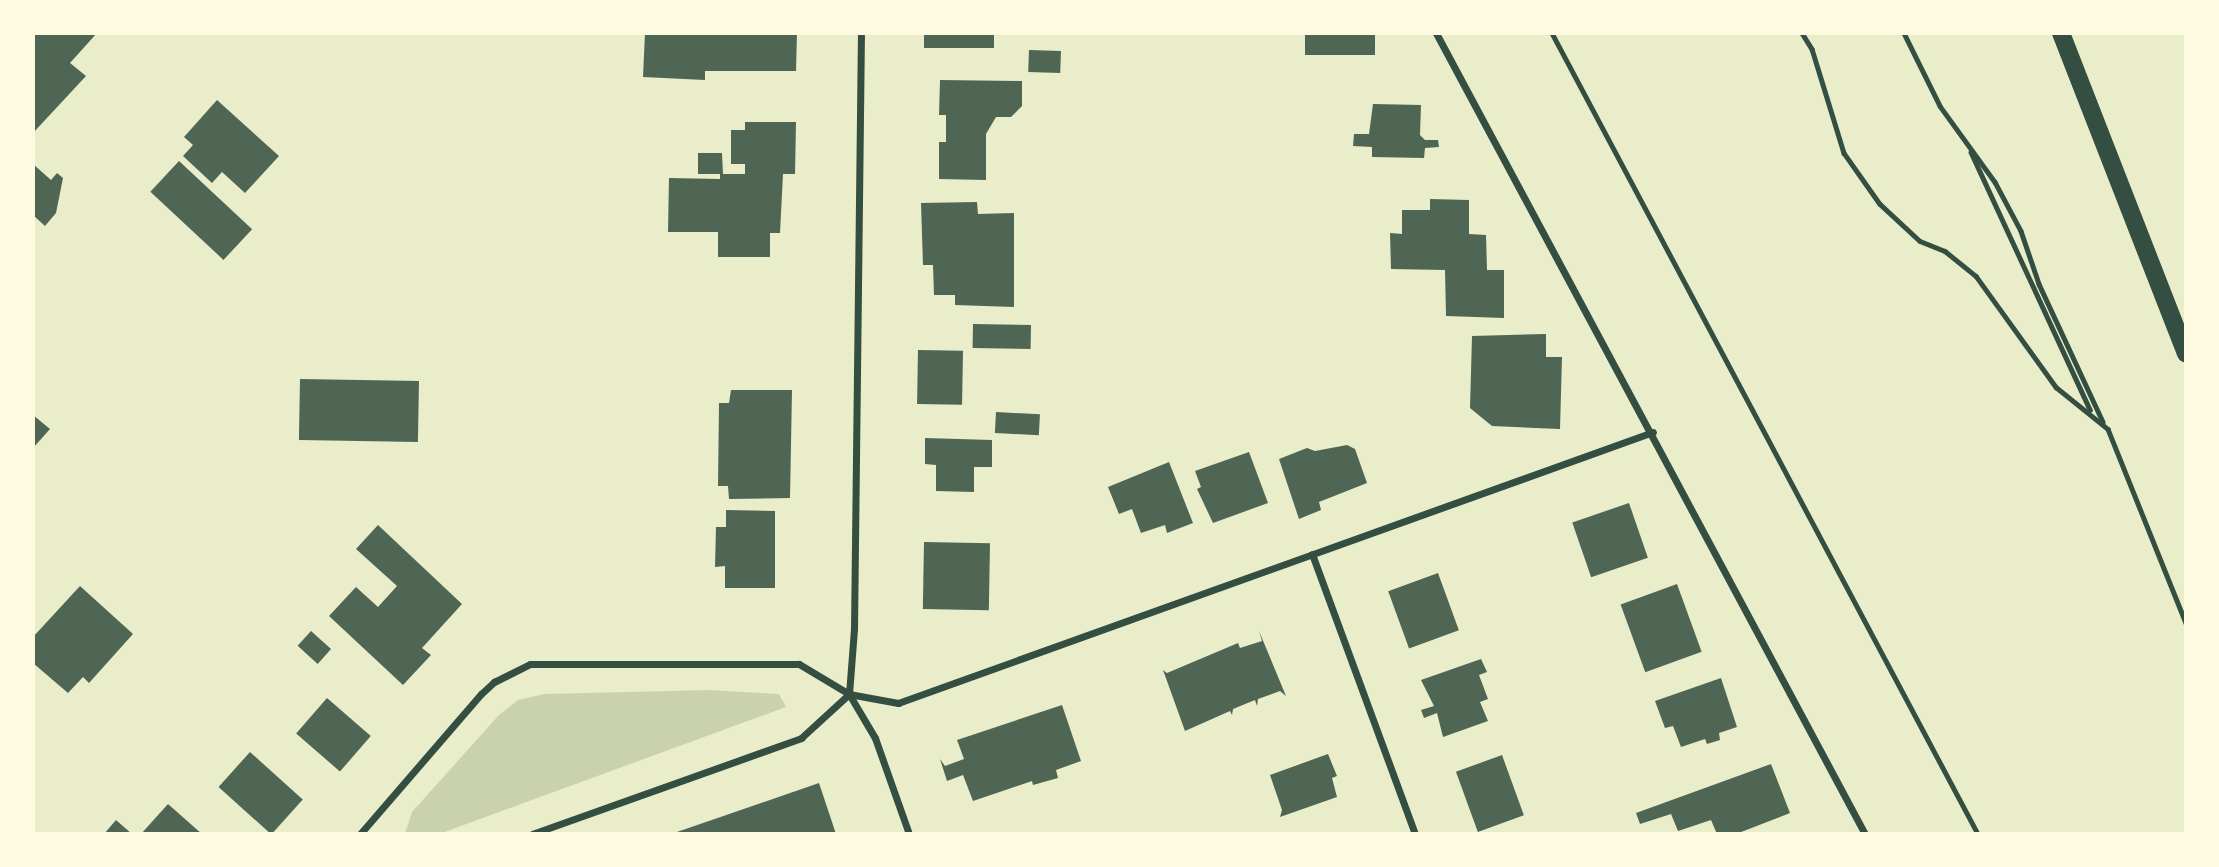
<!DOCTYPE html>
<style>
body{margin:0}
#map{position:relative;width:2219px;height:867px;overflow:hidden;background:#e9edc9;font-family:Raleway,sans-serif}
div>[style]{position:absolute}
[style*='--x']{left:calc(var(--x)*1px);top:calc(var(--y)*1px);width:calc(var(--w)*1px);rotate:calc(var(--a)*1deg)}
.green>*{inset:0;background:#cad2ad}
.building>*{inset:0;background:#4f6655;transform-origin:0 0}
.path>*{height:4.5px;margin:-2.25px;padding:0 2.25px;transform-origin:2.25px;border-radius:2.25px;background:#344e41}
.minor>*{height:7px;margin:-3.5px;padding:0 3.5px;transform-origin:3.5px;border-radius:3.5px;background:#344e41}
.primary>*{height:18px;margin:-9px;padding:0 9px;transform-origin:9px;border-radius:9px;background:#344e41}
span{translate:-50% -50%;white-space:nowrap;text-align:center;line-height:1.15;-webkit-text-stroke:6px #fefae0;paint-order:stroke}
.frame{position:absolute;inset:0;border:35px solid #fefae0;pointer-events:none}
</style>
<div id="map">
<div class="green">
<div style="clip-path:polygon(710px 690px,779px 694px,786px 707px,439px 834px,405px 834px,412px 812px,499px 715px,518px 700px,545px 694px)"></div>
</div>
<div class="building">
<div style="clip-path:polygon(33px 33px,97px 33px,70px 63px,86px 76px,33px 133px)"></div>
<div style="clip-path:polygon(645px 33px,797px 33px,796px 71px,705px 71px,705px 80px,643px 77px)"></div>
<div style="left:924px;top:33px;width:70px;height:15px"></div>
<div style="left:1305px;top:33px;width:70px;height:22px"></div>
<div style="left:1029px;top:50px;width:32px;height:22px;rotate:2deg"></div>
<div style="clip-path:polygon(940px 80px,1022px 81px,1022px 106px,1011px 117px,996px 117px,986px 134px,986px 180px,939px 179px,939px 142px,946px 142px,946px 115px,939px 115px)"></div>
<div style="clip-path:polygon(217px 100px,279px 156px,245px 193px,222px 172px,212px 183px,183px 156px,193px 145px,184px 137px)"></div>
<div style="clip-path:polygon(1373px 104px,1421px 105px,1420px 135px,1425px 140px,1438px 140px,1439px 147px,1425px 148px,1424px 158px,1372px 157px,1372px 147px,1353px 146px,1354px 134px,1369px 134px)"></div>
<div style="clip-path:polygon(745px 122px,796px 122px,795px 174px,783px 174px,780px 233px,770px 233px,770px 257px,718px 257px,718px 232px,668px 232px,669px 178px,720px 179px,720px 174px,698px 174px,698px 153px,722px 153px,723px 174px,745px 174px,745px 164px,731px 164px,731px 130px,745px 130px)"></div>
<div style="left:179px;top:161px;width:100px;height:42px;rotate:43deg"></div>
<div style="clip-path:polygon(33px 164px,51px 180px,57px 173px,63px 178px,56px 213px,45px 226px,33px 215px)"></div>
<div style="clip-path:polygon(1430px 199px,1469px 200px,1469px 234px,1486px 235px,1487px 270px,1504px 270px,1504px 318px,1446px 316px,1445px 270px,1391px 269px,1390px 233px,1402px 234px,1402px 210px,1430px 210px)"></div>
<div style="clip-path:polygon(977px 202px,978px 214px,1014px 213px,1014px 307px,955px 305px,955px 295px,934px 295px,933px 265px,923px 265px,921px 203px)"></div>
<div style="left:973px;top:324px;width:58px;height:24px;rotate:1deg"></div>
<div style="clip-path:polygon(1546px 334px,1546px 357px,1562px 357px,1560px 429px,1492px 426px,1470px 408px,1472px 336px)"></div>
<div style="left:918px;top:350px;width:45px;height:54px;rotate:1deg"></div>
<div style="left:300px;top:379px;width:119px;height:61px;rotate:1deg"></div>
<div style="clip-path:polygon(731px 390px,792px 390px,790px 498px,729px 499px,728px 486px,718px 486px,719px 403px,729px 403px)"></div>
<div style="left:996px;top:412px;width:44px;height:21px;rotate:3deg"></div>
<div style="clip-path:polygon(33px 415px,50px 429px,33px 448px)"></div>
<div style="clip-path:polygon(925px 438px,992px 440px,992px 467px,974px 467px,974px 492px,936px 491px,936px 465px,925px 464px)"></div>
<div style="clip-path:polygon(1347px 445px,1355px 449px,1367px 483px,1319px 502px,1321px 510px,1299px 519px,1279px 459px,1307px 448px,1315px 451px)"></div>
<div style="clip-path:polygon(1249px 452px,1268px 503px,1213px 523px,1197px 489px,1201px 487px,1195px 471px)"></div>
<div style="clip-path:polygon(1169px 462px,1193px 523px,1167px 533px,1165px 525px,1141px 533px,1132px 509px,1119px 514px,1108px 487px)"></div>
<div style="left:1629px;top:503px;width:58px;height:60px;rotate:71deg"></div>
<div style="clip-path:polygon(726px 510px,775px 511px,775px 588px,725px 588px,725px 566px,715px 567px,716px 527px,726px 527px)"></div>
<div style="clip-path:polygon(378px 525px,462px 604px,422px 648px,431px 655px,403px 685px,329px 616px,356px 587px,378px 607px,397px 586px,356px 549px)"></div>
<div style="left:924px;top:542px;width:66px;height:67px;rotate:1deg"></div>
<div style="left:1438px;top:573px;width:61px;height:53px;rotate:70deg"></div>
<div style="left:1677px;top:584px;width:72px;height:60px;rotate:70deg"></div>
<div style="clip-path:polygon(80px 586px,133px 634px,89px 683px,83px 677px,68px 693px,33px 663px,33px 637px)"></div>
<div style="left:311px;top:631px;width:27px;height:20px;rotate:42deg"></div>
<div style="clip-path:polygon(1259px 631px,1286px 696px,1280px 691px,1258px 699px,1257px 706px,1255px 700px,1233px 709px,1232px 715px,1230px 711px,1185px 731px,1163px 670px,1167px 673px,1238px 643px,1240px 648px,1262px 641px)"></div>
<div style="clip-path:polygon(1481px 659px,1487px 672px,1479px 675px,1488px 699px,1480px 702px,1488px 721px,1443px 737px,1437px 713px,1424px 718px,1421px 710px,1434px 706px,1421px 680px)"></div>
<div style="clip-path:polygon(1721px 678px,1737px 727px,1719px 733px,1720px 740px,1707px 744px,1705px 739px,1681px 747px,1673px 726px,1665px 728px,1655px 701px)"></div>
<div style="left:327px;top:698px;width:58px;height:47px;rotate:41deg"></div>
<div style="clip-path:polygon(1062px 705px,1081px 761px,1056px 770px,1058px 778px,1033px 785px,1032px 781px,973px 801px,963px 775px,947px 781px,940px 759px,945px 766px,964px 759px,957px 740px)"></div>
<div style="left:250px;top:752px;width:71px;height:47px;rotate:42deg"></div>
<div style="clip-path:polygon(1328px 754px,1337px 776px,1332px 778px,1337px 797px,1280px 817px,1282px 810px,1270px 775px)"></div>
<div style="left:1502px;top:755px;width:64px;height:49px;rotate:70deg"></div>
<div style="clip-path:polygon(1771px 764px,1790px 813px,1736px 834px,1717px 834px,1711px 820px,1678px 831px,1671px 814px,1640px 824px,1636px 813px)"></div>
<div style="clip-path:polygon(819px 783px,836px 834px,674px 834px,674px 833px)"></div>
<div style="clip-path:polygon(168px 804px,202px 834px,141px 834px)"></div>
<div style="clip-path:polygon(116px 820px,132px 834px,104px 834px)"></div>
</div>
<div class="path">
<div style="--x:1552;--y:33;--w:907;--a:61.99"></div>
<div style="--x:1802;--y:33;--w:19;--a:58"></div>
<div style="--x:1812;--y:49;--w:109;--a:72.9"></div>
<div style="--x:1844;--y:153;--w:62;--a:54.8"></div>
<div style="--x:1880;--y:204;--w:54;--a:42.8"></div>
<div style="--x:1920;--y:241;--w:27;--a:22"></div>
<div style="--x:1945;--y:251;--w:40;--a:39"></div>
<div style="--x:1976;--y:276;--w:137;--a:54.2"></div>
<div style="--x:2056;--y:387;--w:67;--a:38.9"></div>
<div style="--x:2108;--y:429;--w:209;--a:68.1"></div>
<div style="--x:1904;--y:33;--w:81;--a:63.7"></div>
<div style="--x:1940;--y:106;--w:94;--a:54.1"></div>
<div style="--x:1995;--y:182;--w:55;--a:62"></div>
<div style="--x:2021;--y:231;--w:56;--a:71.2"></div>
<div style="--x:2039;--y:284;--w:152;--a:65.1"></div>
<div style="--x:1971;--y:152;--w:284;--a:65.2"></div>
</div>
<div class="minor">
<div style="--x:1436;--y:33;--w:909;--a:61.83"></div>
<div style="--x:1312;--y:554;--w:298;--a:69.8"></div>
<div style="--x:849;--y:694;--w:65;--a:-85.6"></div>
<div style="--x:854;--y:629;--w:596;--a:-89.33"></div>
<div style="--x:849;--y:694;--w:51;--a:59.4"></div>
<div style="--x:875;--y:738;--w:102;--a:70.5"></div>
<div style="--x:360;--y:834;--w:185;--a:-49.2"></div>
<div style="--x:481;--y:694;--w:18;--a:-43"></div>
<div style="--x:494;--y:682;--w:40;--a:-26.6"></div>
<div style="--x:530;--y:664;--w:269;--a:0"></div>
<div style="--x:799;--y:664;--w:58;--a:31"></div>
<div style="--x:849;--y:694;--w:50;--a:10.4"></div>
<div style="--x:898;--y:703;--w:802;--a:-19.75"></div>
<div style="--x:532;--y:834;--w:286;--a:-19.6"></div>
<div style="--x:801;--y:738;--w:65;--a:-42.5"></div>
</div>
<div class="primary">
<div style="--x:2061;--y:33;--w:344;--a:68.7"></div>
</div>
<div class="frame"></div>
</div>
